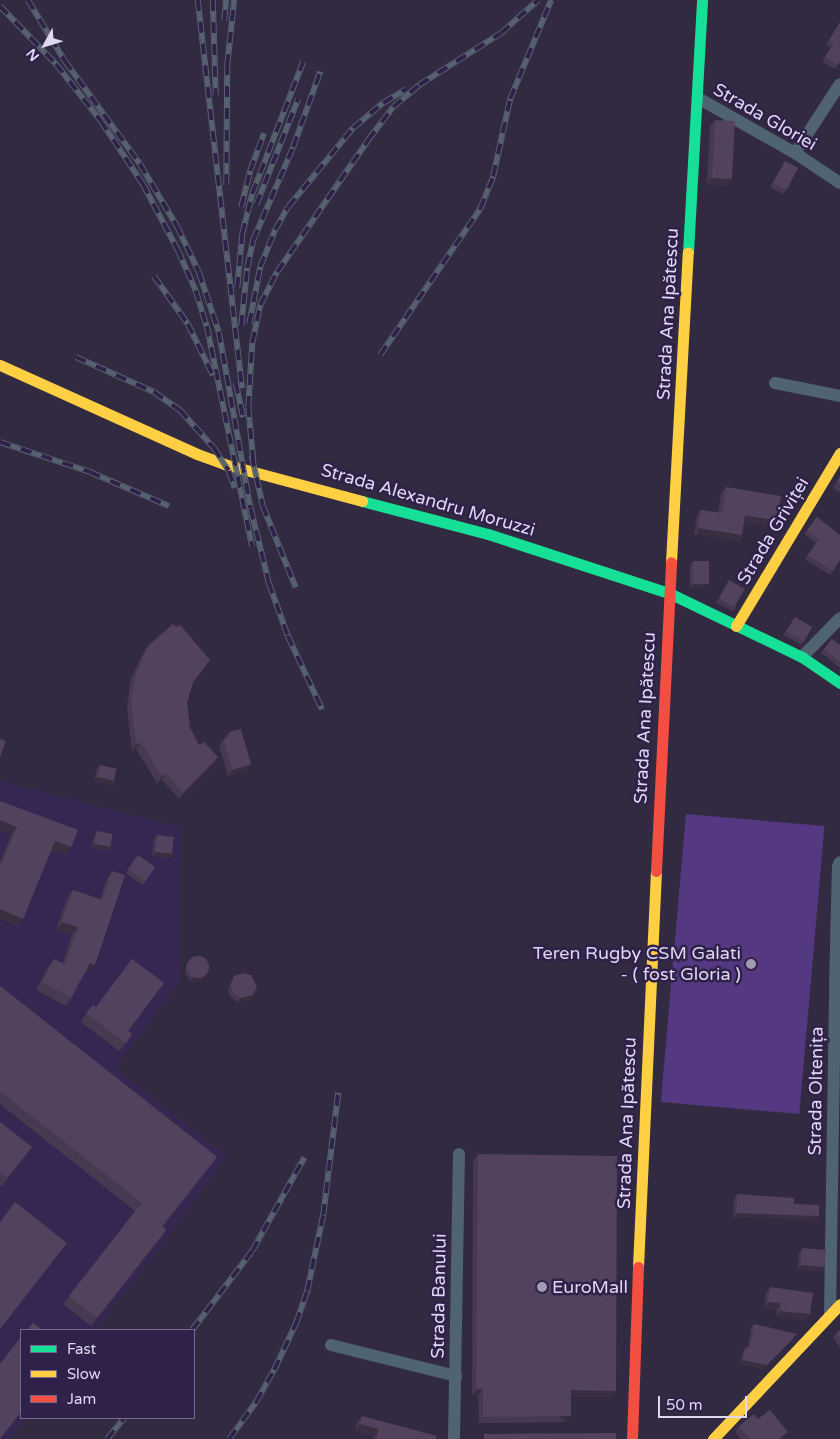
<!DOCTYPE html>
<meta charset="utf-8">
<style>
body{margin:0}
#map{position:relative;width:840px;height:1439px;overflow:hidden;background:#322a40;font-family:"Varela Round",sans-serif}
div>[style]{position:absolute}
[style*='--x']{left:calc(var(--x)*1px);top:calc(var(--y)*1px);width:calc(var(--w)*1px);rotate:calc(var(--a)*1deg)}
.built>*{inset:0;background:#362752}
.green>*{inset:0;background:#543982;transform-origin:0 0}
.street>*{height:12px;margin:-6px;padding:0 6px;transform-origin:6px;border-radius:6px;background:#506373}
.fast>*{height:11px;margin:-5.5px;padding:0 5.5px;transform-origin:5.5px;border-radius:5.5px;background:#16e098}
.slow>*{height:11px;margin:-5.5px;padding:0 5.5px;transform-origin:5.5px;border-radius:5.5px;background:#ffcf43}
.jam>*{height:11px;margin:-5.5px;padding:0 5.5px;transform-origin:5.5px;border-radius:5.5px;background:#f24e42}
.rail>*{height:5.5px;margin-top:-2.75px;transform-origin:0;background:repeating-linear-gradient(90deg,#2f2149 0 11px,#576270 0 22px);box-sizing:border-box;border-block:1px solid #576270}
.wall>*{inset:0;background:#473950;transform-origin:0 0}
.shaded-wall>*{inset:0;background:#3a2e41;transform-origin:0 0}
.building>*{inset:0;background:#53425d;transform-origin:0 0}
.round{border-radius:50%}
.dots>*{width:14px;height:14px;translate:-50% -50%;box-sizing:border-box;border:2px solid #2f2149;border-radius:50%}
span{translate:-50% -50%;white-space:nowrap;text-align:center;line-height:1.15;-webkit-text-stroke:5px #2f2149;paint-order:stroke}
.street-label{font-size:18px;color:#dfd8f2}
.poi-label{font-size:18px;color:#dfd8f2}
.right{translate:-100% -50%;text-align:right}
.left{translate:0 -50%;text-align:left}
.legend{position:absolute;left:20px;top:1329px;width:175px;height:90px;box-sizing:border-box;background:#2f2149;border:1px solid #756a8d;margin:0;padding:6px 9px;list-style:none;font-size:15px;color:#dfd8f2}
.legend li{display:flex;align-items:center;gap:10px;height:25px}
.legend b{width:25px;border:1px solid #756a8d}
.north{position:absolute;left:20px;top:20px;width:50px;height:50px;-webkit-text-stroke:4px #2f2149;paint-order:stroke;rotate:231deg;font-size:14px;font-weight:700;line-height:20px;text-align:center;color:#dfd8f2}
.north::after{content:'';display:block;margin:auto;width:18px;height:22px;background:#dfd8f2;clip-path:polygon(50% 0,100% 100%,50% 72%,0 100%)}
.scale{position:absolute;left:658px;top:1396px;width:89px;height:22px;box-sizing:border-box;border:2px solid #dfd8f2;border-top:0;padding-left:6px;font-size:15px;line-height:18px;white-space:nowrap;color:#dfd8f2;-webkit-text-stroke:4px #2f2149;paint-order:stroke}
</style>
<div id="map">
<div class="built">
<div style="clip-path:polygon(0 781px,181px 827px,179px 983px,115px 1068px,227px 1156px,153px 1257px,95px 1330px,21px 1330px,21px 1418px,26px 1418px,9px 1439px,0 1439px)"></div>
</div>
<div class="green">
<div style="left:686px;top:814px;width:139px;height:289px;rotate:5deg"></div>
</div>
<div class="street">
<div style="--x:698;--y:98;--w:112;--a:29.6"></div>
<div style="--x:795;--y:153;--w:54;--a:33.7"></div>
<div style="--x:795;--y:153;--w:82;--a:-56.9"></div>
<div style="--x:775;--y:383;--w:66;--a:11.3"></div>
<div style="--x:802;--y:657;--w:54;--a:-45.7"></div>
<div style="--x:830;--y:1314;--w:327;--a:-89.1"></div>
<div style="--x:835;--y:987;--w:120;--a:-88.6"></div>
<div style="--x:838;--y:867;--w:5;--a:-68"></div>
<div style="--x:331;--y:1345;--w:129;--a:13.9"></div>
<div style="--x:454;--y:1439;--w:285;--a:-89"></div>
</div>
<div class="fast">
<div style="--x:688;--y:252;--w:252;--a:-86.8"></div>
<div style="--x:362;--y:501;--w:130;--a:14.7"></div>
<div style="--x:488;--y:534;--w:190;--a:18.1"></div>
<div style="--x:669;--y:593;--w:148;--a:25.7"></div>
<div style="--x:802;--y:657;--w:46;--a:34.4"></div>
</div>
<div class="slow">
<div style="--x:0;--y:365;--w:216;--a:24.3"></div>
<div style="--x:197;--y:454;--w:29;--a:20"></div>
<div style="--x:224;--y:464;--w:143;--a:15"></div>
<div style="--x:671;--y:562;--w:310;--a:-86.9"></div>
<div style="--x:736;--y:626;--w:202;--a:-59"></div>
<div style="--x:638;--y:1267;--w:396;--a:-87.4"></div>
<div style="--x:713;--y:1439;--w:185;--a:-46.7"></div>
</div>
<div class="jam">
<div style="--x:656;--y:871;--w:309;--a:-87.2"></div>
<div style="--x:632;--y:1439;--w:172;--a:-88"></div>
</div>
<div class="rail">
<div style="--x:28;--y:0;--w:71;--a:58.8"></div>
<div style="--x:65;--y:61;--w:127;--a:53.9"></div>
<div style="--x:140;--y:164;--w:72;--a:59.2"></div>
<div style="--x:177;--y:226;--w:51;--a:64.4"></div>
<div style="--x:199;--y:272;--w:63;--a:71.6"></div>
<div style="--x:219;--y:332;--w:180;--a:79.8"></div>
<div style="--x:251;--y:509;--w:76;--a:76.3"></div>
<div style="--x:269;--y:583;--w:56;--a:70.3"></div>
<div style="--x:288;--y:636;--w:81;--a:65"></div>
<div style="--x:198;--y:0;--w:391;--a:83.5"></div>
<div style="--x:213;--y:0;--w:95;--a:88.2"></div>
<div style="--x:0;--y:6;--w:81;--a:46"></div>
<div style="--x:56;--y:64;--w:73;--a:51.7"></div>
<div style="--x:101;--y:121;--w:76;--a:56.3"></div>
<div style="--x:143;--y:184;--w:75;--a:62.1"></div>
<div style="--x:178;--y:250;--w:45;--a:66.3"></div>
<div style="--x:196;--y:291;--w:37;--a:73"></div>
<div style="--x:207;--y:326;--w:225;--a:78.4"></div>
<div style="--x:224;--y:21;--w:21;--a:-85"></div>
<div style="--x:226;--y:185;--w:120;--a:-89.5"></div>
<div style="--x:227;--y:65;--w:65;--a:-83.9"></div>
<div style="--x:256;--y:205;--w:114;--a:-68.4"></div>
<div style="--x:241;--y:207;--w:37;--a:-76"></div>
<div style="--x:250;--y:171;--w:40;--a:-69.8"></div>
<div style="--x:154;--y:276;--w:59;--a:54.7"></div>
<div style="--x:188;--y:324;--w:57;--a:63.9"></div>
<div style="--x:237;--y:288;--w:54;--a:-84.7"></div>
<div style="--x:242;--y:234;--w:41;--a:-76"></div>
<div style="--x:252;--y:194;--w:142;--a:-68.9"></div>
<div style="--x:249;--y:324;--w:58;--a:-79.1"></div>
<div style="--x:260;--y:267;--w:40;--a:-68"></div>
<div style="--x:275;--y:230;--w:26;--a:-61"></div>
<div style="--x:288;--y:207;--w:102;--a:-50.6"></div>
<div style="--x:353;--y:128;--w:39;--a:-40"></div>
<div style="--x:383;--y:103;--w:27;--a:-31"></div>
<div style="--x:241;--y:326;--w:58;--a:-84.1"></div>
<div style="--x:247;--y:268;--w:29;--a:-78"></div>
<div style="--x:253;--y:240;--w:101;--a:-66.7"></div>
<div style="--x:293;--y:147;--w:80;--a:-70.2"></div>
<div style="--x:380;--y:355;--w:177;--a:-55.6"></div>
<div style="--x:480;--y:209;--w:35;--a:-68"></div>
<div style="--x:493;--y:176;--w:79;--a:-77.6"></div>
<div style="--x:510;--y:99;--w:107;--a:-67.5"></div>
<div style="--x:76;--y:357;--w:85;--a:24.2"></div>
<div style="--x:154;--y:392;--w:32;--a:35"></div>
<div style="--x:180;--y:410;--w:51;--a:48.2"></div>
<div style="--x:214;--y:448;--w:27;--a:57"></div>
<div style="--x:229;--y:471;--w:18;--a:71"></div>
<div style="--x:236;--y:383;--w:35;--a:78"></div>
<div style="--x:0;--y:442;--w:95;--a:18.4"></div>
<div style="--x:90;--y:472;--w:86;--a:23.3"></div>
<div style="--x:252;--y:456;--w:51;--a:77.6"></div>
<div style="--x:263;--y:506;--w:88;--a:68.1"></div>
<div style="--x:253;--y:461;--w:54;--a:-95.3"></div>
<div style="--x:248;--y:407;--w:64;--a:-86.4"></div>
<div style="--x:252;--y:343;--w:39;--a:-78"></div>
<div style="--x:260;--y:305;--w:37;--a:-63"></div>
<div style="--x:277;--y:272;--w:160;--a:-55.4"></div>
<div style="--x:368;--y:140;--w:41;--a:-52.9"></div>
<div style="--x:393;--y:107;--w:34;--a:-40"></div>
<div style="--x:419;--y:85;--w:97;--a:-32.4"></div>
<div style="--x:501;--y:33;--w:50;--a:-41.7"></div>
<div style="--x:192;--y:1330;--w:99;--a:-52.8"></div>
<div style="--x:252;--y:1251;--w:107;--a:-60.8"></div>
<div style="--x:107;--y:1439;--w:27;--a:-51"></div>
<div style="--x:229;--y:1439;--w:46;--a:-53.9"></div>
<div style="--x:256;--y:1402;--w:37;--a:-61"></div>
<div style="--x:274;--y:1370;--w:52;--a:-64.9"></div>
<div style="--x:296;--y:1323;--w:34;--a:-71"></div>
<div style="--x:307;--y:1291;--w:78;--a:-78.1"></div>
<div style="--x:323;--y:1215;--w:123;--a:-83"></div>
</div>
<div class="wall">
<div style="clip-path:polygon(840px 22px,840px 62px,835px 69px,822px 62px,831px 47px,826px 45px)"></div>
<div style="clip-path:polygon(715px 120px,732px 179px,727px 186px,707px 184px,710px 126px)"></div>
<div style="clip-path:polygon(785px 161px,786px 190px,783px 194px,770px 187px)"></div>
<div style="clip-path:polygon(840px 475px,840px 492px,833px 488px)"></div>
<div style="clip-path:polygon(726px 487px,773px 527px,744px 522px,738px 541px,694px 534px,697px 516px,701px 510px,718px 513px,721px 493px)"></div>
<div style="clip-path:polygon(817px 517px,840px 560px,830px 575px,805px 559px,816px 543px,804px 534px)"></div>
<div style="clip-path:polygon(693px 561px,705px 589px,690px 588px,690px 565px)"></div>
<div style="clip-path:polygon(729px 580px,736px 607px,733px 611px,716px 603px)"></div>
<div style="clip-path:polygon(795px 617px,804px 641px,801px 645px,783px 635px)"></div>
<div style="clip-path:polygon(832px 639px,840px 645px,840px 668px,821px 653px)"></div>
<div style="clip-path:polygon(148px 646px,206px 666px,192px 683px,187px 703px,190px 728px,199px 745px,218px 757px,213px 764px,179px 799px,162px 780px,157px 783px,136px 749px,132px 751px,127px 707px,131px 679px,143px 653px)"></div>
<div style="clip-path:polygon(229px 732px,247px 771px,228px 776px,219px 746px)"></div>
<div style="clip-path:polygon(100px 765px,115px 781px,112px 785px,94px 781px,97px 769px)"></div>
<div style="clip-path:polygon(0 801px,66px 855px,52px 849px,17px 926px,0 919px,0 862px,12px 834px)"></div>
<div style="clip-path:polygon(97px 831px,111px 847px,108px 851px,92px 848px,94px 836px)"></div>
<div style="clip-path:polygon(157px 835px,173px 853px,170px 858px,152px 856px,154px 839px)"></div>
<div style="left:138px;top:855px;width:21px;height:22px;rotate:35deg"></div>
<div style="clip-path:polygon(112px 871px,89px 972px,85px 971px,71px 998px,66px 1006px,36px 990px,48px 967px,54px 959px,63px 963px,72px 935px,56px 930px,67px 898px,73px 890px,100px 899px,107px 879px)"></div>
<div style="clip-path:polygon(189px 961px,205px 976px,198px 982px,190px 981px,185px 974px,186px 965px)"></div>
<div style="clip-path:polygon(234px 976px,253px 995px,250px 999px,237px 1002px,230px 997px,228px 989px)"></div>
<div style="clip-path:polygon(0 986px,217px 1157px,163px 1227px,166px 1230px,161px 1238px,91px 1326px,63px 1304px,135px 1211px,0 1104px)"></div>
<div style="left:93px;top:1005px;width:49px;height:21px;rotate:37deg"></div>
<div style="clip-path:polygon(0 1122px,32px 1147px,2px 1187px,0 1185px)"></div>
<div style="clip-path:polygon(478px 1154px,611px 1397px,571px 1397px,566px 1422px,479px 1423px,478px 1396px,472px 1395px,473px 1161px)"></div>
<div style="clip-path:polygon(737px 1194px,794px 1204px,816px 1220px,733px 1217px,734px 1199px)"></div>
<div style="clip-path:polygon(802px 1248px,822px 1272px,798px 1269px,799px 1253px)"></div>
<div style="clip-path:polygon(770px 1287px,806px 1321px,776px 1317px,777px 1310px,764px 1308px,766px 1294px)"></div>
<div style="clip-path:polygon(754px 1324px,794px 1338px,764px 1369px,740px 1364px,743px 1351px,746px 1347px,748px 1347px,751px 1328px)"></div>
<div style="clip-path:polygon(840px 1330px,840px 1347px,833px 1338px,836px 1333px)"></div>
<div style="clip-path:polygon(362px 1416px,436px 1439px,373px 1439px,374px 1437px,355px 1431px,357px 1423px)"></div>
<div style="clip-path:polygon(758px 1419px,784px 1438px,782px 1439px,741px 1439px,735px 1432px,739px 1426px)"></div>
</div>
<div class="shaded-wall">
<div style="clip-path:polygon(711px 178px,732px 179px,727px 186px,707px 184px)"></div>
<div style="clip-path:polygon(745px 515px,777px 521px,773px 527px,741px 522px)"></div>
<div style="left:698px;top:528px;width:45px;height:7px;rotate:9deg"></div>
<div style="clip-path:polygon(693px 584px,708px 585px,705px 589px,690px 588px)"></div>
<div style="clip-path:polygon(141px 743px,136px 749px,132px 751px,136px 744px)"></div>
<div style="clip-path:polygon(218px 757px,213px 764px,179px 799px,183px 793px)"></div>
<div style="clip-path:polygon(251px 764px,247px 771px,228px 776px,232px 770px)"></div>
<div style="clip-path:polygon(166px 773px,162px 780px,157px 783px,162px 776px)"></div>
<div style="clip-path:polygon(97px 777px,115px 781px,112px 785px,94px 781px)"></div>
<div style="clip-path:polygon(0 820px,17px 827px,12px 834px,0 830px)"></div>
<div style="clip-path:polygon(55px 841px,71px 847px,66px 855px,50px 849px)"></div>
<div style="clip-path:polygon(95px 844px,111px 847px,108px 851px,92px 848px)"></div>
<div style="clip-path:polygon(155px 852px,173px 853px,170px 858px,152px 856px)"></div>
<div style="clip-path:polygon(0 909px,23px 919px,17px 926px,0 919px)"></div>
<div style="clip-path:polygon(62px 922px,78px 927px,72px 935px,56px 930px)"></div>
<div style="clip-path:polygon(90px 963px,95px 965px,89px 972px,84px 971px)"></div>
<div style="clip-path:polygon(208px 972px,205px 976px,198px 982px,190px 981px,193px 976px)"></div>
<div style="clip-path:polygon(253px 995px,250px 999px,237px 1002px,240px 998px)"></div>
<div style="clip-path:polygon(32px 1147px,2px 1187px,7px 1178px)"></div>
<div style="clip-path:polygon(217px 1157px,211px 1165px,156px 1235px,162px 1226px)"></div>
<div style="left:736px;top:1213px;width:83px;height:5px;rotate:2deg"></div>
<div style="clip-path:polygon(166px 1230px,161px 1238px,91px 1326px,97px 1318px)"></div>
<div style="clip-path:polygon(801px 1265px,825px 1267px,822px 1272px,798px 1269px)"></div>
<div style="clip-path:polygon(768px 1302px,781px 1303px,777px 1310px,764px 1308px)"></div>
<div style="clip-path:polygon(780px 1311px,810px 1314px,806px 1321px,776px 1317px)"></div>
<div style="clip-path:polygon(797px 1334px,764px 1369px,740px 1364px,743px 1360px)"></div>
<div style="clip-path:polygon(476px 1389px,483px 1389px,478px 1396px,472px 1395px)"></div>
<div style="clip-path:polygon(571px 1390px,616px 1391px,611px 1397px,566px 1397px)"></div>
<div style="left:571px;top:1416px;width:8px;height:88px;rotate:130deg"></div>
<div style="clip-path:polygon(360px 1424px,379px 1429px,374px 1437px,355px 1431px)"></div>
<div style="clip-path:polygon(788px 1432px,784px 1438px,782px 1439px,779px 1439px)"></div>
</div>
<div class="building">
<div style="clip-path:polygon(840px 22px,840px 62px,838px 65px,825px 57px,834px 43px,829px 41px)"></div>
<div style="left:715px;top:120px;width:20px;height:58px;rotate:3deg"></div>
<div style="left:785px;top:161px;width:15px;height:25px;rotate:28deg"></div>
<div style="clip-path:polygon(840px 476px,840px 483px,837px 481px)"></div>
<div style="clip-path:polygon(726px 487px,781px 496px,777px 521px,745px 515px,742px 535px,698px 528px,701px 510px,722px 513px)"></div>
<div style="clip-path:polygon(817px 517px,840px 535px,840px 560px,832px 571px,808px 555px,819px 539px,807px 530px)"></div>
<div style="left:693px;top:561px;width:16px;height:23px"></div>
<div style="left:729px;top:580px;width:18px;height:21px;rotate:29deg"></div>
<div style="left:795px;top:617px;width:20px;height:17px;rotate:30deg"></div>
<div style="clip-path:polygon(173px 624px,176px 627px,180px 625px,210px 660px,193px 682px,187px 703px,190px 728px,199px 745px,204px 742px,218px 757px,183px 793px,166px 773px,162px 776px,141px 743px,136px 744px,131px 701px,136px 673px,148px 646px)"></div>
<div style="clip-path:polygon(832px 639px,840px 645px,840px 662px,824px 649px)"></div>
<div style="clip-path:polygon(241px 729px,251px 764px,232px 770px,224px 740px,230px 735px,229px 732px)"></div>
<div style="clip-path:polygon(0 739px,6px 741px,0 757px)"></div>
<div style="left:100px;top:765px;width:17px;height:12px;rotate:13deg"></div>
<div style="clip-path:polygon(0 801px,78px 830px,71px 847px,55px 841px,23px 919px,0 909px,0 867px,17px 827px,0 820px)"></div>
<div style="left:97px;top:831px;width:16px;height:13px;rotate:11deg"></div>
<div style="left:157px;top:835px;width:17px;height:17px;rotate:7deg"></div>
<div style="left:138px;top:855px;width:21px;height:17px;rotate:35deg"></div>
<div style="clip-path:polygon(112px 871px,125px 875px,95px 965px,90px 963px,71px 998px,42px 982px,54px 959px,65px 965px,78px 927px,62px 922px,73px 890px,102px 900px)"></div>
<div class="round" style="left:187px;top:956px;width:22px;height:22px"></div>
<div style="clip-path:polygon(132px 959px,164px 983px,128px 1031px,132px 1034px,126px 1043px,86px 1013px,93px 1005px,96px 1007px)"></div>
<div style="clip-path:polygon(243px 973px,251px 975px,257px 987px,253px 995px,240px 998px,233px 993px,231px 984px,234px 976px)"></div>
<div style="clip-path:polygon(0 986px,217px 1157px,162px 1226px,166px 1230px,97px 1318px,69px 1296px,142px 1203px,0 1091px)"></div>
<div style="clip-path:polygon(0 1122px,32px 1147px,7px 1178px,0 1172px)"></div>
<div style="clip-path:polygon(478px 1154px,617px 1156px,616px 1391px,571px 1390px,571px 1416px,483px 1417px,483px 1389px,476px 1389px)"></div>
<div style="clip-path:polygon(737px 1194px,794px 1198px,794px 1204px,819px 1205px,819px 1216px,736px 1213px)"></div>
<div style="clip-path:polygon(15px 1202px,67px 1243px,0 1329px,0 1222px)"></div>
<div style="left:802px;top:1248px;width:24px;height:17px;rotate:5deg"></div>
<div style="clip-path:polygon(770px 1287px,813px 1293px,810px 1314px,780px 1311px,781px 1303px,768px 1302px)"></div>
<div style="clip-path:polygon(33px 1323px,43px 1330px,27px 1330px)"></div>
<div style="clip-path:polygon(754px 1324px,797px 1334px,767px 1365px,743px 1360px,746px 1347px,750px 1348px)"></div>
<div style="clip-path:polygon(840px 1330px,840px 1337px,836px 1333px)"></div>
<div style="clip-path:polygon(21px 1337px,21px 1412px,0 1439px,0 1364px)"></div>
<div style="clip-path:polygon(770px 1410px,788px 1432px,779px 1439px,750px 1439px,739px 1426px,754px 1414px,758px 1419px)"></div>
<div style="clip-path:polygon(362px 1416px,437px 1436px,436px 1439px,377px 1439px,379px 1429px,360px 1424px)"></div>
<div style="clip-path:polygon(616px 1433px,616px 1439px,484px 1439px,484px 1434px)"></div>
</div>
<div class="dots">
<div style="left:751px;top:964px;background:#a29bb4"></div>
<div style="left:542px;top:1287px;background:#a29bb4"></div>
</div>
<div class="street-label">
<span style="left:765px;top:117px;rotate:30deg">Strada Gloriei</span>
<span style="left:668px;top:314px;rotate:-87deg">Strada Ana Ipătescu</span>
<span style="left:428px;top:500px;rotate:16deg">Strada Alexandru Moruzzi</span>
<span style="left:773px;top:531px;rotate:-59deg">Strada Griviței</span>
<span style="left:645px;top:718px;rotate:-87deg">Strada Ana Ipătescu</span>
<span style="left:816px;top:1091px;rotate:-89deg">Strada Oltenița</span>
<span style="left:627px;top:1123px;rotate:-88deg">Strada Ana Ipătescu</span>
<span style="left:439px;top:1296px;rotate:-89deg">Strada Banului</span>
</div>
<div class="poi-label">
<span class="right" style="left:741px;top:964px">Teren Rugby CSM Galati<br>- ( fost Gloria )</span>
<span class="left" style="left:552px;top:1287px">EuroMall</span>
</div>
<ul class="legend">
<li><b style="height:6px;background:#16e098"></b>Fast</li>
<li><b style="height:6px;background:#ffcf43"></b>Slow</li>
<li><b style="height:6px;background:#f24e42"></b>Jam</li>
</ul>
<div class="north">N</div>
<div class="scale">50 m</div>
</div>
